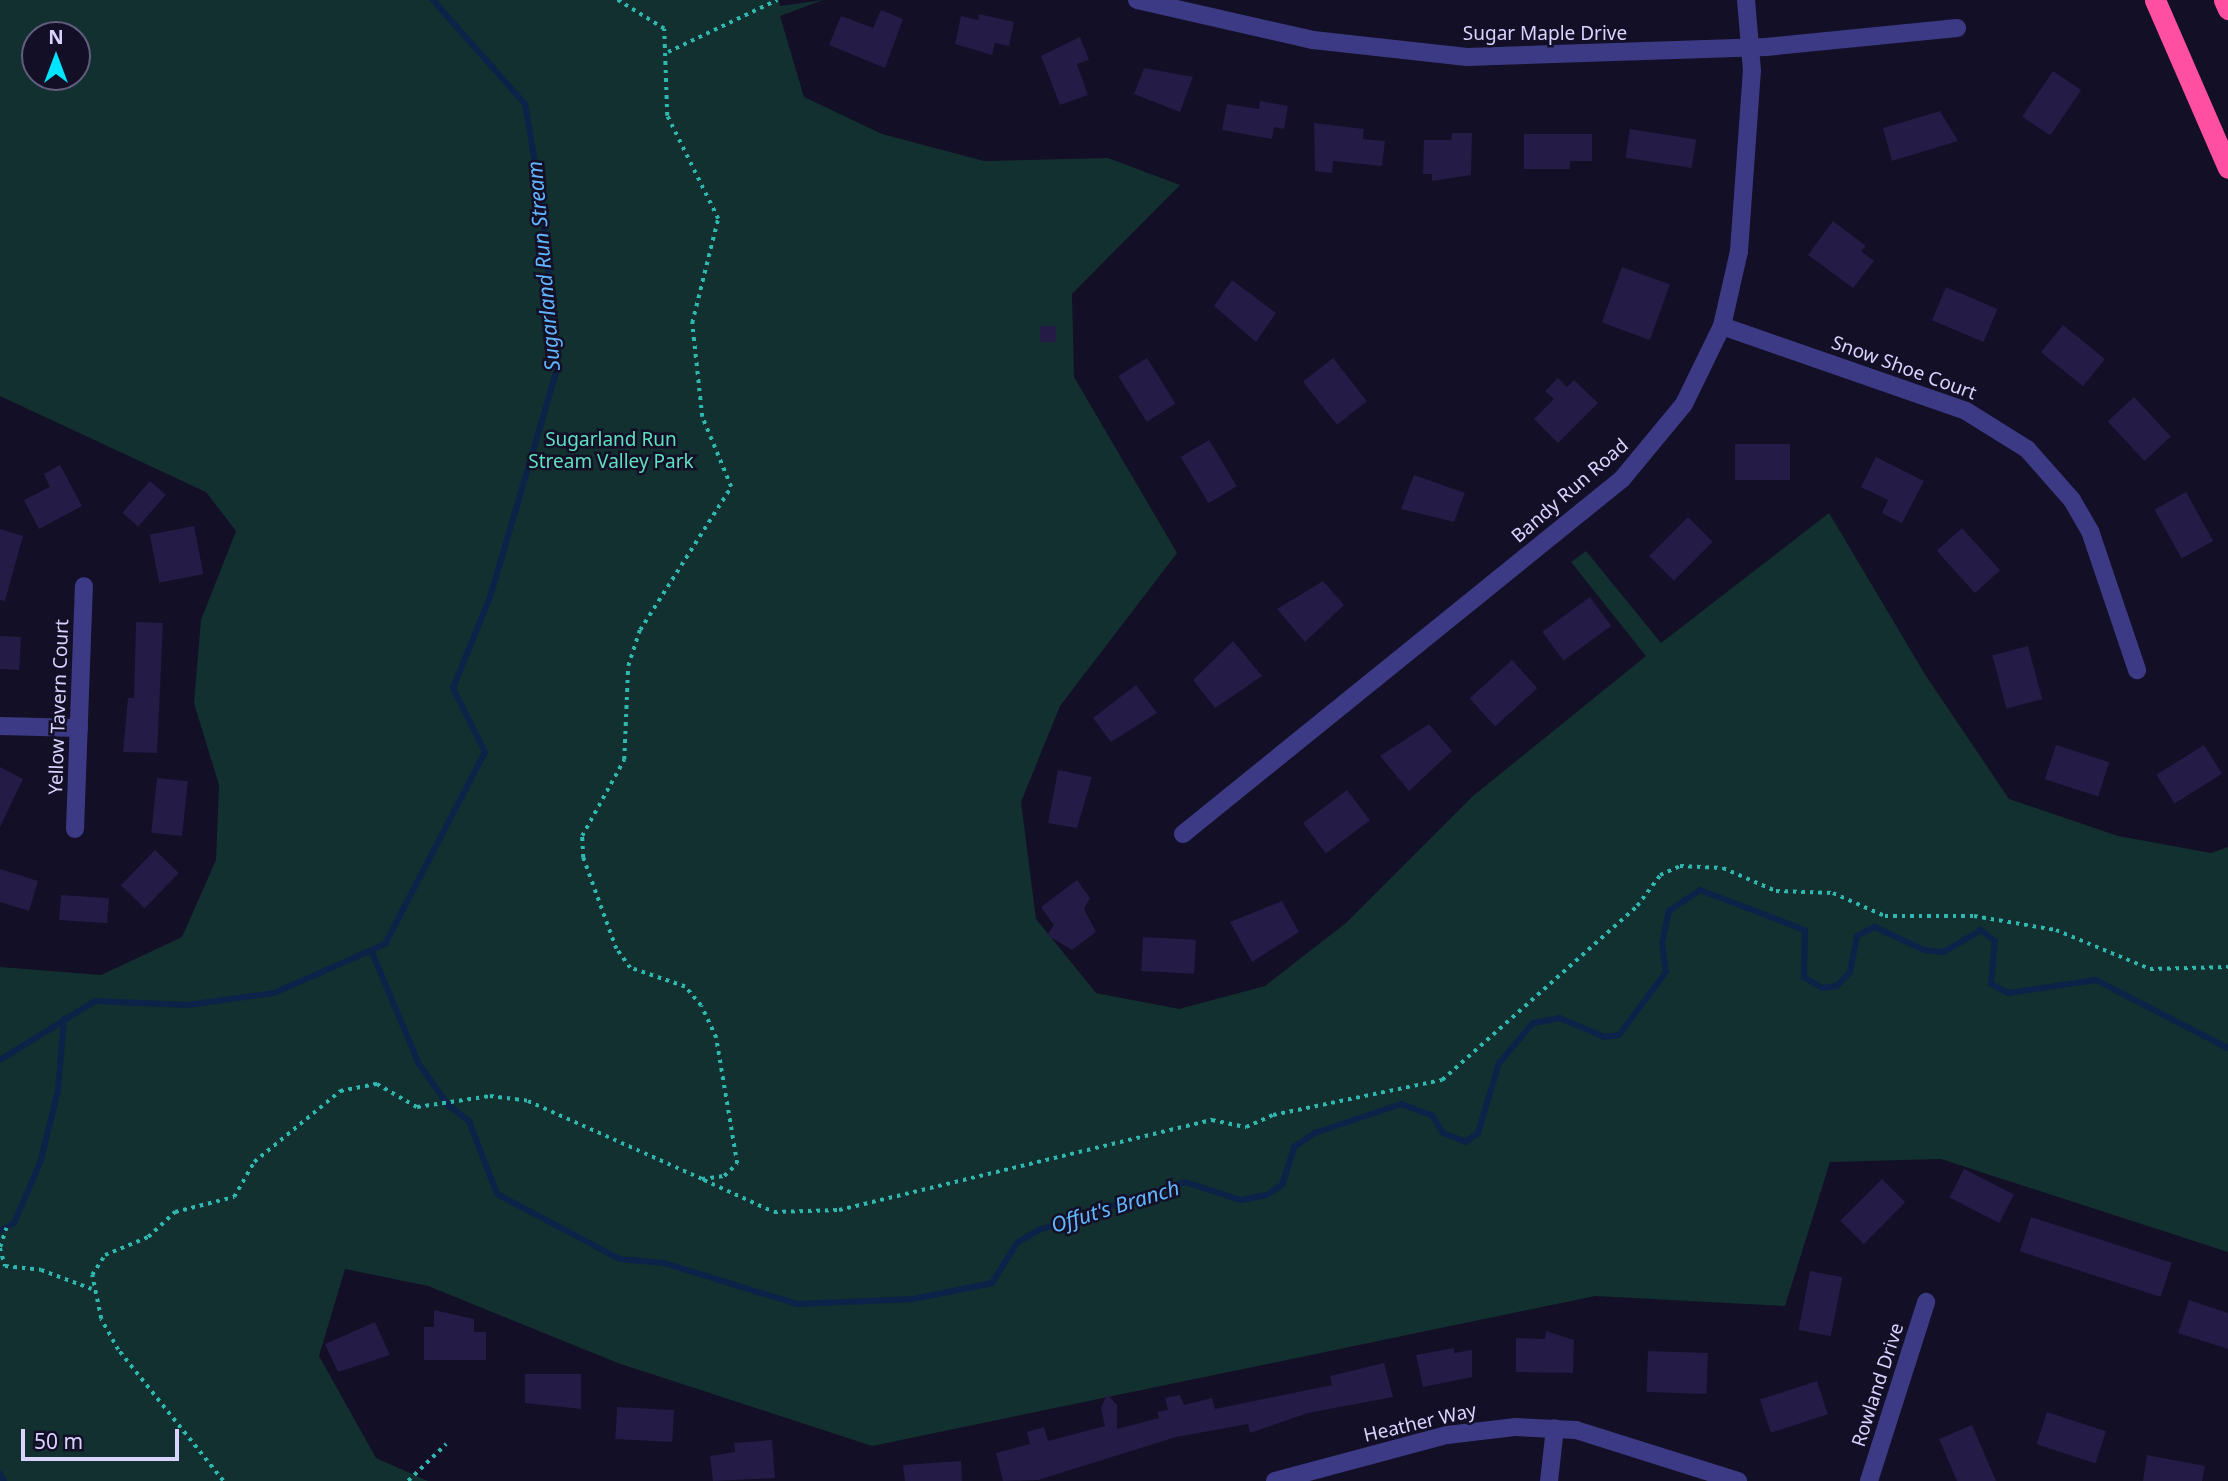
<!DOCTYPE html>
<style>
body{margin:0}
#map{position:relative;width:2228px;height:1481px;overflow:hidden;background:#130f26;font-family:"Noto Sans",sans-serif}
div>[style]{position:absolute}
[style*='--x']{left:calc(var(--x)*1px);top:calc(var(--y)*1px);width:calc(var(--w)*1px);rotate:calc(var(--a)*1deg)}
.green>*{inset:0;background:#12302f}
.stream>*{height:6px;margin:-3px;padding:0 3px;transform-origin:3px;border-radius:3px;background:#0c2248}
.building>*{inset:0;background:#241b47;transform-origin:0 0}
.path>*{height:3.5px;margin-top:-1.75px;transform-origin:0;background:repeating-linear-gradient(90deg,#2fb8b0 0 3.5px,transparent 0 8.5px)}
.street>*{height:18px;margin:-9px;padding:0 9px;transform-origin:9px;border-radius:9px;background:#3d3a85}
.highway>*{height:21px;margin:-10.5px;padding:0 10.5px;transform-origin:10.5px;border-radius:10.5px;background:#ff4fa3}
span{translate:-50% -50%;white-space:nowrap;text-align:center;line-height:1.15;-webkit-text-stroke:5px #130f26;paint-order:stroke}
.street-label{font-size:19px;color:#d9d4ff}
.park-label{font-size:19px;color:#5fe0c0}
.water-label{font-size:21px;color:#62b6ff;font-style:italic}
.north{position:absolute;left:21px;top:21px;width:70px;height:70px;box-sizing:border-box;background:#130f26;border:2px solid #625e7d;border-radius:50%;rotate:0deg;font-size:19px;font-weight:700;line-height:28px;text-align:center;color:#d9d4ff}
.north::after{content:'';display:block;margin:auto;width:24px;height:32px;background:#00e5ff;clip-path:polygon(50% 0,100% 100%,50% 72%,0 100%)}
.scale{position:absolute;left:21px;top:1429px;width:158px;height:32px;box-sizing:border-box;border:4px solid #d9d4ff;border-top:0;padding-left:9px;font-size:21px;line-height:24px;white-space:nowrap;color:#d9d4ff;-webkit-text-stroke:5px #130f26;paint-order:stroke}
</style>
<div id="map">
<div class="green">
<div style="clip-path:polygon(evenodd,0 0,779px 0,780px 6px,823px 0,780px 16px,804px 97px,882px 134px,984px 161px,1108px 158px,1180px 185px,1072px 294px,1074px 377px,1177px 553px,1060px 706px,1021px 802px,1036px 919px,1096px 993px,1179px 1009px,1265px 986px,1346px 923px,1473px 796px,1646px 656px,1571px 562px,1586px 551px,1661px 643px,1829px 513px,1926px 676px,2009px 799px,2118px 836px,2211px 853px,2228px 847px,2228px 1252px,1941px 1159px,1830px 1162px,1785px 1306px,1595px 1296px,872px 1446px,618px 1363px,428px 1286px,345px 1269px,319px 1356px,376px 1458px,428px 1481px,0 1481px,0 967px,101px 975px,182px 937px,216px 860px,219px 785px,194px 703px,201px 620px,236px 531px,206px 492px,0 396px,0 0,35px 35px,77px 35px,77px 77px,35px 77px,35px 35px)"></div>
</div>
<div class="stream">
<div style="--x:371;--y:950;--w:124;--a:67.2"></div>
<div style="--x:419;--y:1064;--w:50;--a:54.7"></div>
<div style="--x:448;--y:1105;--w:26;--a:37"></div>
<div style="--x:469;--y:1121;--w:78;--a:69"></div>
<div style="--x:497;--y:1194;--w:139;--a:27.9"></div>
<div style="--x:620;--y:1259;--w:44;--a:5.2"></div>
<div style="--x:664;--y:1263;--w:139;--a:17.1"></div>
<div style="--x:797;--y:1304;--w:116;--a:-2.5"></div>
<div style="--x:913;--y:1299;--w:81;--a:-11.4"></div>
<div style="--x:992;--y:1283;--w:47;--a:-58"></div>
<div style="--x:1017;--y:1243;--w:26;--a:-31"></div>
<div style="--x:1039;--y:1230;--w:154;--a:-18.2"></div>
<div style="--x:1185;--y:1182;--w:59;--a:17.8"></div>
<div style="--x:1241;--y:1200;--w:26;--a:-11"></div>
<div style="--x:1267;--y:1195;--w:18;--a:-34"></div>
<div style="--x:1282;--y:1185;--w:40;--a:-72"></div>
<div style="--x:1294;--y:1147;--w:25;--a:-34"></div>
<div style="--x:1315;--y:1133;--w:91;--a:-18.6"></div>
<div style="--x:1401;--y:1104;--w:33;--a:20"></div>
<div style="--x:1432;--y:1115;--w:21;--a:59"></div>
<div style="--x:1443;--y:1133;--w:25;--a:21"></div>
<div style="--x:1466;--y:1142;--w:15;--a:-37"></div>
<div style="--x:1478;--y:1133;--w:73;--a:-73.3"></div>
<div style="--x:1499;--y:1063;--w:52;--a:-49.6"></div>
<div style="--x:1533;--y:1023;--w:27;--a:-10"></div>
<div style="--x:1560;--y:1018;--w:48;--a:23.4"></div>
<div style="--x:1604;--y:1037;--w:15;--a:-8"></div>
<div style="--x:1619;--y:1035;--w:79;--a:-53.3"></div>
<div style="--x:1666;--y:972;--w:29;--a:-98"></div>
<div style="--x:1662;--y:943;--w:33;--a:-78"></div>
<div style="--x:1669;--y:911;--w:37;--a:-34"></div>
<div style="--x:1700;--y:890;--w:112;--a:20.9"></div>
<div style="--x:1805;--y:930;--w:47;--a:91.2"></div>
<div style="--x:1804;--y:977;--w:21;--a:31"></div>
<div style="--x:1822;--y:988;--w:15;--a:-8"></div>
<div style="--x:1837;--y:986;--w:19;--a:-47"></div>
<div style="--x:1850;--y:972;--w:37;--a:-79"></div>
<div style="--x:1857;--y:936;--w:20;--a:-27"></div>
<div style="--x:1875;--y:927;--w:54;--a:25.1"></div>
<div style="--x:1924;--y:950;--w:20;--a:6"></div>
<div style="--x:1944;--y:952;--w:43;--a:-30.7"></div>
<div style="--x:1981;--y:930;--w:18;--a:38"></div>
<div style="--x:1995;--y:941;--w:43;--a:95.3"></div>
<div style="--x:1991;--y:984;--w:20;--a:27"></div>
<div style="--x:2009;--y:993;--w:88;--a:-8.5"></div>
<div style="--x:2096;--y:980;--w:148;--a:27.3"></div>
<div style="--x:0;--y:1060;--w:112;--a:-31.8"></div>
<div style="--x:95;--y:1001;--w:93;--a:2.5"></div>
<div style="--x:188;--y:1005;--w:87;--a:-7.9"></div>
<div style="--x:274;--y:993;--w:121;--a:-23.8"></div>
<div style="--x:385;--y:944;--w:216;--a:-62.5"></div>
<div style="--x:485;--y:752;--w:72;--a:-116.6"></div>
<div style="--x:453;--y:688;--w:98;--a:-67.9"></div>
<div style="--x:490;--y:597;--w:237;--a:-73.6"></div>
<div style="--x:557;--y:370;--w:168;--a:-95.1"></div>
<div style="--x:542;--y:203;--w:100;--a:-99.7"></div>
<div style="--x:525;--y:104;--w:139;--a:-131.5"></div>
<div style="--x:0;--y:1231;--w:16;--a:-30"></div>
<div style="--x:14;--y:1223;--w:65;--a:-66.6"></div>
<div style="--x:40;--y:1163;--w:74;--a:-76"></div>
<div style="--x:58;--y:1091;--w:73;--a:-85.3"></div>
<div style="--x:0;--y:1474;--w:8;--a:60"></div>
</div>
<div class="building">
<div style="clip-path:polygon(881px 10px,903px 19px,885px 68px,829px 45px,841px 16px,873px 28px)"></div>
<div style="clip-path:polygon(979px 14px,1014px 22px,1009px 46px,995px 43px,992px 55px,955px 44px,961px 16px,978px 20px)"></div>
<div style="clip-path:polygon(1080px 37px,1089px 60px,1077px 64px,1088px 95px,1060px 105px,1041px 56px)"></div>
<div style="clip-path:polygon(1144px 68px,1193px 77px,1180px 112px,1134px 94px)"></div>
<div style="left:2053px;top:71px;width:34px;height:55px;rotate:34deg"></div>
<div style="clip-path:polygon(1260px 101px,1288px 106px,1284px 129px,1274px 127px,1272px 139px,1222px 130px,1227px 104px,1259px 109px)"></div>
<div style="clip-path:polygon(1940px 111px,1958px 141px,1892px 161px,1883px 128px)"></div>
<div style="clip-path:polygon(1314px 123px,1364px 129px,1363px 139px,1385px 141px,1382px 166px,1333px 161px,1332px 173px,1315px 171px)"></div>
<div style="left:1630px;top:129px;width:67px;height:29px;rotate:9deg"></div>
<div style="clip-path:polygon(1452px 133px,1472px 133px,1471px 175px,1432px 181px,1432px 174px,1423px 174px,1424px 140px,1451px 140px)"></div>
<div style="clip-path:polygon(1524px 134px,1592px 134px,1592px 161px,1570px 161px,1570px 169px,1524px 169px)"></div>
<div style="clip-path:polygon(1833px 221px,1866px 246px,1861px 251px,1874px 261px,1853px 288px,1808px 255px)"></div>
<div style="left:1622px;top:267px;width:51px;height:59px;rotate:20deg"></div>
<div style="clip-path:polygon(1232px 280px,1276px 313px,1256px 342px,1214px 306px)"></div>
<div style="left:1946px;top:287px;width:56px;height:36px;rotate:23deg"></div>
<div style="left:2063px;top:325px;width:54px;height:35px;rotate:39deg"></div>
<div style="left:1040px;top:326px;width:16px;height:16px"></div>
<div style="left:1147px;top:358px;width:54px;height:34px;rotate:58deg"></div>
<div style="left:1333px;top:358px;width:55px;height:38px;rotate:52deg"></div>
<div style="clip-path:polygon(1558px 378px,1567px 387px,1574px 380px,1598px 403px,1558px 443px,1534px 419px,1554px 399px,1545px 391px)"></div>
<div style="left:2134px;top:397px;width:54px;height:36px;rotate:47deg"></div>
<div style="left:1209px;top:440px;width:54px;height:33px;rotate:59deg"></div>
<div style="left:1735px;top:444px;width:55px;height:36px"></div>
<div style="clip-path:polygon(1876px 457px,1924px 481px,1902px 523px,1882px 513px,1888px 500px,1861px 487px)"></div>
<div style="clip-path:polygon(60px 465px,82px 506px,39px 529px,24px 500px,50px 487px,44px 474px)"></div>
<div style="clip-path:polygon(1414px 475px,1465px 493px,1454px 522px,1401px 509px)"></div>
<div style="left:150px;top:481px;width:21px;height:42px;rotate:41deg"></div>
<div style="left:2186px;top:492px;width:56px;height:36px;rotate:61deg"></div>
<div style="left:1688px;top:517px;width:35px;height:55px;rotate:45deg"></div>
<div style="left:194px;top:526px;width:49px;height:45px;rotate:79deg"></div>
<div style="left:1962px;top:528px;width:57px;height:34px;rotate:48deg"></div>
<div style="clip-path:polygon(0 529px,23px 536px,5px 601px,0 600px)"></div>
<div style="clip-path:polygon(1323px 581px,1344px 605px,1305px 642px,1277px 609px)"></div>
<div style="left:1590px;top:597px;width:36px;height:59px;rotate:54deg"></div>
<div style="clip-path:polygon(136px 622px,163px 623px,157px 753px,123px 752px,128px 698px,134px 698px)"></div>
<div style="left:0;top:636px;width:21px;height:33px;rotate:3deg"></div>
<div style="clip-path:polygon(1233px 641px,1262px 676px,1215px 708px,1193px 680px)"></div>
<div style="left:2028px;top:646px;width:55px;height:37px;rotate:75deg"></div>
<div style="left:1512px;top:660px;width:38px;height:57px;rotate:48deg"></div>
<div style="clip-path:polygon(1136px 685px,1157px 713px,1111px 742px,1093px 718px)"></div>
<div style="clip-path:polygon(1429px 724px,1452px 751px,1409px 791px,1380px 756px)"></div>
<div style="left:2056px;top:745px;width:56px;height:36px;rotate:18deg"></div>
<div style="left:2204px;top:745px;width:34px;height:56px;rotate:58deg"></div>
<div style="clip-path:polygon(0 767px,23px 779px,0 827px)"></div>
<div style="clip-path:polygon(1058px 770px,1092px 777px,1077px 828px,1048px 823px)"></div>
<div style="left:157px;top:778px;width:31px;height:55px;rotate:6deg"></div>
<div style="left:1347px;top:790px;width:38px;height:55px;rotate:53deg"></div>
<div style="left:155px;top:850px;width:33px;height:49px;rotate:44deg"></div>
<div style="clip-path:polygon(0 869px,38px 881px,29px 911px,0 902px)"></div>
<div style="clip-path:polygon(1077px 880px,1090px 898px,1084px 909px,1096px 932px,1072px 950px,1047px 935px,1054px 925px,1041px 907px)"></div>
<div style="left:61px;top:895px;width:48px;height:25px;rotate:4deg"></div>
<div style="clip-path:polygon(1282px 901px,1299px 932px,1252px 962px,1230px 922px)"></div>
<div style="left:1143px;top:937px;width:53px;height:34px;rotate:3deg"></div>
<div style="left:1964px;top:1169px;width:56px;height:32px;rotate:27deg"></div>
<div style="left:1882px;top:1179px;width:33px;height:59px;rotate:45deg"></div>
<div style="left:2031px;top:1217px;width:148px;height:36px;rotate:18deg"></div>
<div style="left:1810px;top:1271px;width:33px;height:60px;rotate:11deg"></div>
<div style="clip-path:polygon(2189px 1300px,2228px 1313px,2228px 1349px,2178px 1333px)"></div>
<div style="clip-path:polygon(434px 1310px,474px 1319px,474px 1332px,486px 1332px,486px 1360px,424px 1360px,424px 1327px,434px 1327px)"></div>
<div style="clip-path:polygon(375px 1322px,390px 1355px,338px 1372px,325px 1344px)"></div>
<div style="clip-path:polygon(1546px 1331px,1574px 1340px,1573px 1373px,1516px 1372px,1516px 1338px,1545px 1339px)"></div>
<div style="clip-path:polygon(1454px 1348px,1454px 1353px,1472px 1350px,1472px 1377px,1423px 1387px,1416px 1355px)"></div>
<div style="left:1648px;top:1351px;width:60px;height:41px;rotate:2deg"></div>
<div style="clip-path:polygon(1384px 1363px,1393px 1397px,1308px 1413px,1250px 1433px,1248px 1424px,1176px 1437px,1038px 1480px,1003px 1481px,996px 1453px,1030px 1444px,1027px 1432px,1044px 1427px,1048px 1441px,1105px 1426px,1101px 1408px,1107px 1394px,1117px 1405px,1117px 1429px,1159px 1418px,1157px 1412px,1168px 1410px,1165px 1398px,1180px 1395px,1184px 1405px,1212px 1398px,1215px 1409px,1332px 1385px,1330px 1376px)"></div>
<div style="clip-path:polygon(525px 1374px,581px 1374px,581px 1409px,525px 1403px)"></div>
<div style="left:1817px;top:1381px;width:35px;height:60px;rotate:72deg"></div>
<div style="left:617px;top:1407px;width:57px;height:32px;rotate:3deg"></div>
<div style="left:2047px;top:1412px;width:62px;height:34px;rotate:18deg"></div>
<div style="clip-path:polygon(1972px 1425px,1996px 1481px,1957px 1481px,1939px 1439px)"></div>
<div style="clip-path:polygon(772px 1440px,775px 1478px,713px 1481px,710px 1456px,735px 1452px,734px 1443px)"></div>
<div style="clip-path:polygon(2147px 1455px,2205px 1466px,2202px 1481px,2143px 1481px)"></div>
<div style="clip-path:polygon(961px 1461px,962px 1481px,905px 1481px,903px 1465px)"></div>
</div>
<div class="path">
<div style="--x:668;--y:52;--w:121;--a:-25.5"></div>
<div style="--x:704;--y:1180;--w:77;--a:24.6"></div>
<div style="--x:774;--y:1212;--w:65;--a:-1.8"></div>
<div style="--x:839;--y:1210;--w:384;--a:-13.6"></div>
<div style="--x:1212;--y:1120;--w:35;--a:12"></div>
<div style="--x:1246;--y:1127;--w:30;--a:-24"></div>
<div style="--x:1273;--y:1115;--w:173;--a:-11.7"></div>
<div style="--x:1442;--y:1080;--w:261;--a:-41.7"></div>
<div style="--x:1637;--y:906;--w:39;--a:-53"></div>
<div style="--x:1660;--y:875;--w:22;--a:-24"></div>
<div style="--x:1680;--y:866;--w:43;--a:2.7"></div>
<div style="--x:1723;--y:868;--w:58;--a:23.5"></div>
<div style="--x:1776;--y:891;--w:57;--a:2"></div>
<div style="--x:1833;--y:893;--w:57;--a:23.9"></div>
<div style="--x:1885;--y:916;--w:89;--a:0"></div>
<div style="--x:1974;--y:916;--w:83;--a:9.7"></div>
<div style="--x:2056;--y:930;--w:102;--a:22.5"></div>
<div style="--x:2150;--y:969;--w:78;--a:-1.5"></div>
<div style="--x:0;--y:1247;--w:20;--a:-72"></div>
<div style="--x:0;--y:1248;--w:19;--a:74"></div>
<div style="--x:5;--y:1266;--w:36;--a:6"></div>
<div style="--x:41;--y:1270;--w:54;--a:20.4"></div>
<div style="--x:223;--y:1481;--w:168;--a:-128.7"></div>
<div style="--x:118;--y:1350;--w:35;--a:-119"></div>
<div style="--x:101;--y:1319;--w:45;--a:-101.6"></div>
<div style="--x:92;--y:1275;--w:24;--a:-57"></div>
<div style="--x:105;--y:1255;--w:47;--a:-22.7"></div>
<div style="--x:148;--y:1237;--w:37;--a:-43"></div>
<div style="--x:175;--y:1212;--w:61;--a:-14.3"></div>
<div style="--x:234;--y:1197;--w:40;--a:-60.3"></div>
<div style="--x:254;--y:1162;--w:112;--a:-39.5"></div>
<div style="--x:340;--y:1091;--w:38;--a:-11"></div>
<div style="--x:377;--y:1084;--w:46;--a:29.9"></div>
<div style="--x:417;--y:1107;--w:74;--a:-8.6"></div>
<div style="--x:490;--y:1096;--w:38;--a:7"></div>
<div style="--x:528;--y:1101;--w:191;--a:24.1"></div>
<div style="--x:702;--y:1179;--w:22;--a:-8"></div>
<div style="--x:724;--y:1176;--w:18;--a:-43"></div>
<div style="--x:737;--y:1164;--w:128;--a:-99.5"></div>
<div style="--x:716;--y:1038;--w:35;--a:-115"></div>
<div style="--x:701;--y:1006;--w:25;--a:-130"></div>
<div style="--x:685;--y:987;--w:58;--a:-160.9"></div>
<div style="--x:630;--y:968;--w:24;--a:-126"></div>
<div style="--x:616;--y:949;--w:97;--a:-109.9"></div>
<div style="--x:583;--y:858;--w:22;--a:-93"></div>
<div style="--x:582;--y:836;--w:87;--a:-61.1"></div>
<div style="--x:624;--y:760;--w:94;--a:-87.6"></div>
<div style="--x:628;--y:666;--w:38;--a:-72"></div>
<div style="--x:640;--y:630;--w:169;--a:-57.5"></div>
<div style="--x:731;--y:487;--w:76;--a:-112.5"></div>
<div style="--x:702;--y:417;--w:95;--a:-96.1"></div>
<div style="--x:692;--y:323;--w:107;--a:-76"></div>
<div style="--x:718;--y:219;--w:115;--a:-116.3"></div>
<div style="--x:667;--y:116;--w:87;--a:-92"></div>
<div style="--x:664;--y:29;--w:55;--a:-148.3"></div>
<div style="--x:408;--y:1481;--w:53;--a:-44.2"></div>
</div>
<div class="street">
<div style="--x:1137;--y:0;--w:180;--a:12.8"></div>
<div style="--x:1313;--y:40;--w:155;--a:6.3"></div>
<div style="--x:1467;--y:57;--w:299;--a:-1.9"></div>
<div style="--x:1766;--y:47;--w:192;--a:-5.7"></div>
<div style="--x:1722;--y:326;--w:258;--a:19.2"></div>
<div style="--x:1966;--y:411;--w:72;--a:31.9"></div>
<div style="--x:2027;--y:449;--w:68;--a:48.6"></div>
<div style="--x:2072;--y:500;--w:36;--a:60"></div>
<div style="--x:2090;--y:531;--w:147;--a:71.3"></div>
<div style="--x:0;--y:726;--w:79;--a:1.5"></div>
<div style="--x:75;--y:829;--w:243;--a:-87.9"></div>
<div style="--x:1183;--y:834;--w:565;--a:-38.96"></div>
<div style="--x:1622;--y:479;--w:97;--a:-50.4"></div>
<div style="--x:1684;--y:404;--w:87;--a:-64"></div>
<div style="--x:1722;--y:326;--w:77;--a:-77.2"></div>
<div style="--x:1739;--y:251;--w:180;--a:-85.9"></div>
<div style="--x:1752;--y:71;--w:71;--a:-94.8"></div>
<div style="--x:1275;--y:1481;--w:178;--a:-15"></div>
<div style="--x:1447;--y:1435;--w:68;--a:-6.7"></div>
<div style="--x:1515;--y:1427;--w:61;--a:2.8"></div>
<div style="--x:1576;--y:1430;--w:170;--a:17.5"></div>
<div style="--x:1549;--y:1481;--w:53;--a:-83.5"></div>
<div style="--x:1869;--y:1481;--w:188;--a:-72.3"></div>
</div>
<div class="highway">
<div style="--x:2155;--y:0;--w:183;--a:66.5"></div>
<div style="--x:2224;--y:0;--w:10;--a:66"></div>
</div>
<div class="street-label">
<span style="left:1545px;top:34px">Sugar Maple Drive</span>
<span style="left:1904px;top:368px;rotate:20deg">Snow Shoe Court</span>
<span style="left:1570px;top:491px;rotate:-41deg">Bandy Run Road</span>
<span style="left:59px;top:707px;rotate:-88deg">Yellow Tavern Court</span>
<span style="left:1878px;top:1385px;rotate:-72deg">Rowland Drive</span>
<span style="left:1420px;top:1423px;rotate:-13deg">Heather Way</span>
</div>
<div class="park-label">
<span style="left:611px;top:451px">Sugarland Run<br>Stream Valley Park</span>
</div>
<div class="water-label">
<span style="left:543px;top:266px;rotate:-95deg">Sugarland Run Stream</span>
<span style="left:1115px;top:1206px;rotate:-17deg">Offut's Branch</span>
</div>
<div class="north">N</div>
<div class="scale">50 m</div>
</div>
